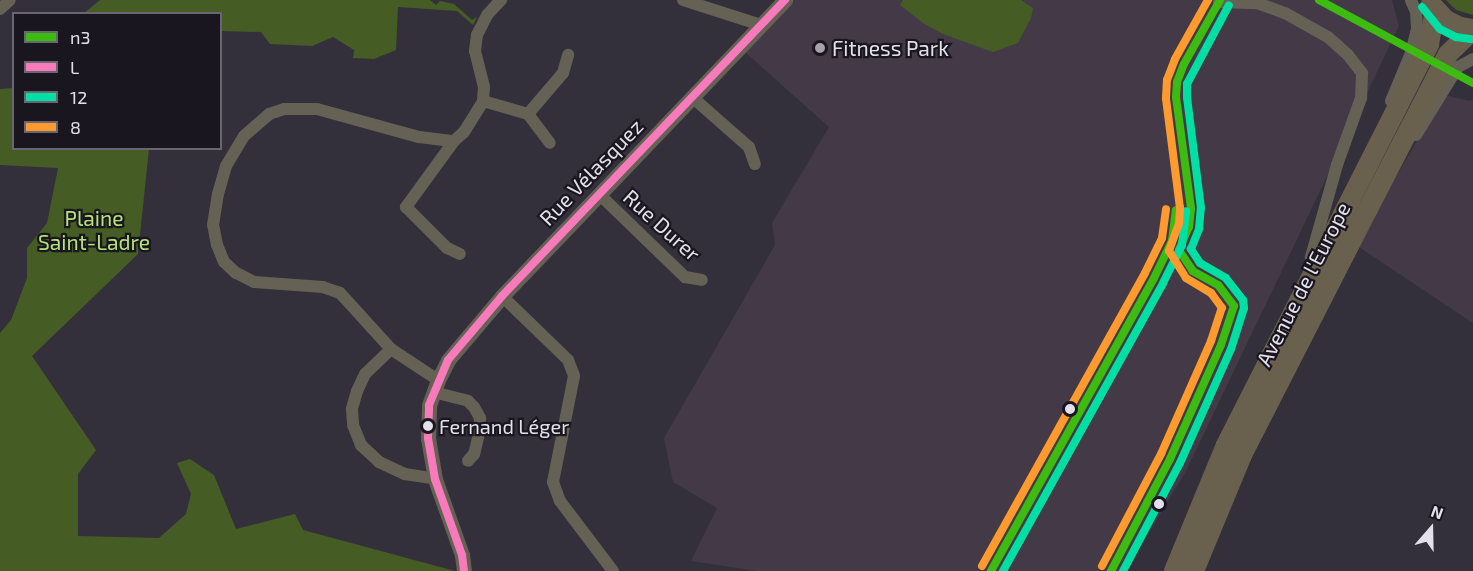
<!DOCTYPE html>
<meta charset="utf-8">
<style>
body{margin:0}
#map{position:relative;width:1473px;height:571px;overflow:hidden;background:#33303b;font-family:"Exo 2",sans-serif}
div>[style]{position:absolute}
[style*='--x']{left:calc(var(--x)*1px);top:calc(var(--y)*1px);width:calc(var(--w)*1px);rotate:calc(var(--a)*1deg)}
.commercial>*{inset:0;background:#443a47}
.green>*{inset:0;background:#465c25}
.minor>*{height:12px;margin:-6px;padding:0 6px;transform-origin:6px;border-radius:6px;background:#666155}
.tertiary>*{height:15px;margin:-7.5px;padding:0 7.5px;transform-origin:7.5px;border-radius:7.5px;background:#666155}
.primary>*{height:20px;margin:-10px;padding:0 10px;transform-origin:10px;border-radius:10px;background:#69614e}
.bus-1>*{height:8px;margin:-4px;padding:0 4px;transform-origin:4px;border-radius:4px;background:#3cbc10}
.bus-2>*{height:8px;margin:-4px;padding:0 4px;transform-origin:4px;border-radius:4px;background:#f77abb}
.bus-3>*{height:8px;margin:-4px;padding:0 4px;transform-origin:4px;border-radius:4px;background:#01dfa5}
.bus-4>*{height:8px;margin:-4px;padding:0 4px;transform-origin:4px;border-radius:4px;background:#fe9a2e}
.dots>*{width:16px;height:16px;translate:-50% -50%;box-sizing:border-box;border:3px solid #19161f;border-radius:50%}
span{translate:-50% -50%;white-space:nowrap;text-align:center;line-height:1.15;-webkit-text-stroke:4.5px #19161f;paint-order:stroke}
.bus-label{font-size:20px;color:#e3dfeb}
.left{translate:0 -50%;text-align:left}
.poi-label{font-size:21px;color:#e3dfeb}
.street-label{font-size:21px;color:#e3dfeb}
.park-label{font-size:21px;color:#b5e378}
.legend{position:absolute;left:12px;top:12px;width:210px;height:138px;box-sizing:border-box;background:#19161f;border:2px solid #6a6671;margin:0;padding:8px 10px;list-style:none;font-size:18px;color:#e3dfeb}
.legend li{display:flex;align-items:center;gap:12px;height:30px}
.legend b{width:30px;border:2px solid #6a6671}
.north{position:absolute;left:1401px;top:499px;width:60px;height:60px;-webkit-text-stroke:4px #19161f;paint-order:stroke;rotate:20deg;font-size:16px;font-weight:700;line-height:24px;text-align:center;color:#e3dfeb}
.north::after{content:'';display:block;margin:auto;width:21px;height:27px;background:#e3dfeb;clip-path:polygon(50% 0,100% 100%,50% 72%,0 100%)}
</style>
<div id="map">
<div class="commercial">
<div style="clip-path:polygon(776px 0,1392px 0,1399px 26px,1186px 471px,1126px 571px,757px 571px,691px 561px,717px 508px,673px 482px,664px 438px,775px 245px,772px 223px,829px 127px,735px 43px)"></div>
<div style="clip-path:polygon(1444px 95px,1470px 101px,1473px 99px,1473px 323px,1356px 245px)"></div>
</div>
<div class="green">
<div style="clip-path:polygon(100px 0,430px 0,436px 5px,440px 1px,454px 4px,472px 20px,477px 17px,473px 25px,457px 11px,398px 7px,396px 50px,374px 59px,353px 58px,354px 50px,333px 37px,312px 46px,270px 44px,261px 32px,221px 31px,220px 14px,84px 13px)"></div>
<div style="clip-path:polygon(903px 0,1021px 0,1033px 8px,1031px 18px,1018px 43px,993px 52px,943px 34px,923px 23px,900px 5px)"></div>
<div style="clip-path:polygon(1446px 0,1473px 0,1473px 15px,1456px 10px)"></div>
<div style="clip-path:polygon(13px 88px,14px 148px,149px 149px,138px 254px,32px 356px,96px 450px,78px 474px,78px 536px,159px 538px,186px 514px,191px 494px,177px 463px,190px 459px,214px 475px,236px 529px,295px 514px,303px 530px,455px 571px,0 571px,0 333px,11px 320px,27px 278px,27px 248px,47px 223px,58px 168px,0 165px,0 89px)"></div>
</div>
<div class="minor">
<div style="--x:683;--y:0;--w:82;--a:17.8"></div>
<div style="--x:1219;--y:2;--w:38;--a:2"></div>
<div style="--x:1257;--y:3;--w:30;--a:20"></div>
<div style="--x:1285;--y:13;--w:49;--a:29.2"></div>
<div style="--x:1328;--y:37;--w:27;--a:42"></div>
<div style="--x:1348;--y:55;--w:23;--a:52"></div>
<div style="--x:1362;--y:73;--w:25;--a:92"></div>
<div style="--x:1361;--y:98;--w:71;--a:109.7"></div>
<div style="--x:1337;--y:165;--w:96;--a:105.8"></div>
<div style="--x:0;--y:9;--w:13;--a:-42"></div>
<div style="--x:692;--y:97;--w:76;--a:41.3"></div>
<div style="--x:749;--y:147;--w:18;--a:71"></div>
<div style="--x:483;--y:101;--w:47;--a:16.1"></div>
<div style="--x:528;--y:114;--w:54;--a:-49.5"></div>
<div style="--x:563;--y:73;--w:19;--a:-74"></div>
<div style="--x:1391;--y:101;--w:52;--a:-67.4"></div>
<div style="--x:1411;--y:53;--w:25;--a:-76"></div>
<div style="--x:1417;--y:29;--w:17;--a:-93"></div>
<div style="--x:1416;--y:12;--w:13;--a:-113"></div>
<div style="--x:528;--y:114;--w:36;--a:53"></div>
<div style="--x:1416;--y:135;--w:80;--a:-58.3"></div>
<div style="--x:1458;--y:67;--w:17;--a:-28"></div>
<div style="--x:454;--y:141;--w:82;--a:126"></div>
<div style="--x:406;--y:207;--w:58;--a:45"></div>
<div style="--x:447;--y:248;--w:14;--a:25"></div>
<div style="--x:599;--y:194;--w:120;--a:44"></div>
<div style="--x:685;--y:277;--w:17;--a:10"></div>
<div style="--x:502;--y:296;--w:92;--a:44.1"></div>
<div style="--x:568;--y:360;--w:17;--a:69"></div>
<div style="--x:574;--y:376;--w:108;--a:101.2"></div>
<div style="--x:553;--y:482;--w:20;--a:70"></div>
<div style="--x:560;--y:501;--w:88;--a:52.9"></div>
<div style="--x:391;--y:349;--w:36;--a:136"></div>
<div style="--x:365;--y:374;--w:19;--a:115"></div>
<div style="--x:357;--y:391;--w:19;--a:106"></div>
<div style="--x:352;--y:409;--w:16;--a:86"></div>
<div style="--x:353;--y:425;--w:22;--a:68"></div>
<div style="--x:361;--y:445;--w:25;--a:43"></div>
<div style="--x:379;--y:462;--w:29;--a:25"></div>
<div style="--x:405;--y:474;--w:30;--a:9"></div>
<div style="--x:438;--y:380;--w:56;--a:-146.6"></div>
<div style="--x:391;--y:349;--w:76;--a:-132.3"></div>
<div style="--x:340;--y:293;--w:18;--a:-161"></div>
<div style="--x:323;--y:287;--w:69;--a:-175.9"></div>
<div style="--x:254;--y:282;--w:20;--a:-153"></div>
<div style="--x:236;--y:273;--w:16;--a:-137"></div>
<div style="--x:224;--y:262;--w:18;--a:-112"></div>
<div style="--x:217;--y:245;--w:20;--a:-101"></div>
<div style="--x:213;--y:225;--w:31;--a:-81"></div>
<div style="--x:218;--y:194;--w:29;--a:-74"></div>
<div style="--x:226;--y:166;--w:35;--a:-59"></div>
<div style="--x:244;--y:136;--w:33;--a:-41"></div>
<div style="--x:269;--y:114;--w:16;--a:-18"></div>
<div style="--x:284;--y:109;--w:33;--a:0"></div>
<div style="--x:317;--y:109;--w:106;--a:15.4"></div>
<div style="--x:419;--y:137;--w:35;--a:7"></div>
<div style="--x:454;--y:141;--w:13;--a:-42"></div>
<div style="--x:464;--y:132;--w:36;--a:-58"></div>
<div style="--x:483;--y:101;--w:14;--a:-86"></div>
<div style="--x:484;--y:87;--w:37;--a:-104"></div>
<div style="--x:475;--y:51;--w:16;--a:-83"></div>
<div style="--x:477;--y:35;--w:22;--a:-63"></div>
<div style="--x:487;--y:15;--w:21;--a:-47"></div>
<div style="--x:433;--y:392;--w:36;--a:14"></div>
<div style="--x:468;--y:401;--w:8;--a:45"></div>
<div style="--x:474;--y:407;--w:13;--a:61"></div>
<div style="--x:480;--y:418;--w:11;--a:90"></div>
<div style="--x:480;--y:429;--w:26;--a:103"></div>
<div style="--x:474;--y:454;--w:9;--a:131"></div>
</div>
<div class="tertiary">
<div style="--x:464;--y:571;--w:16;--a:-97"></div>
<div style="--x:462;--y:555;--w:81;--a:-109.6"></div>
<div style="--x:435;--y:479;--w:42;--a:-99.7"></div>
<div style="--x:428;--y:438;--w:33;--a:-88"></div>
<div style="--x:429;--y:405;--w:27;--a:-70"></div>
<div style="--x:438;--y:380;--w:22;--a:-63"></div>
<div style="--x:448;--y:360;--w:84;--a:-49.8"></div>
<div style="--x:502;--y:296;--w:410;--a:-46.3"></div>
</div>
<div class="primary">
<div style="--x:1431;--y:4;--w:22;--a:47"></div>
<div style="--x:1446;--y:20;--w:16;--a:27"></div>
<div style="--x:1460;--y:27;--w:13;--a:9"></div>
<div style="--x:1174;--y:571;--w:136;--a:-67.6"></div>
<div style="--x:1226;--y:445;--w:449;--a:-63.1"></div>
<div style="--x:1429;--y:44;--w:35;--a:-80"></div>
<div style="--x:1194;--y:571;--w:126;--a:-67.5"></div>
<div style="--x:1242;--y:455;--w:276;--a:-62.9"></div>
<div style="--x:1368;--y:209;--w:174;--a:-62.7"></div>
<div style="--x:1448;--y:54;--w:35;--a:-44"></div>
</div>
<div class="bus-1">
<div style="--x:1319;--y:0;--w:175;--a:28.3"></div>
<div style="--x:991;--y:571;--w:335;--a:-60.9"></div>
<div style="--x:1154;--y:278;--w:41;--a:-64.1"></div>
<div style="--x:1172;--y:241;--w:31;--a:-83"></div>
<div style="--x:1111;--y:571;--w:127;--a:-62.2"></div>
<div style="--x:1170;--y:459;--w:125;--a:-65.9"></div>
<div style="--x:1221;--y:345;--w:41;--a:-71.6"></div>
<div style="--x:1234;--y:306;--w:26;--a:-127"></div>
<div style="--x:1218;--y:285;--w:29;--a:-151"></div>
<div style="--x:1193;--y:271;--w:25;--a:-124"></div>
<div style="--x:1179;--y:250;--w:25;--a:-67"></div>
<div style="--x:1189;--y:227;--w:19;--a:-84"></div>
<div style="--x:1191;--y:208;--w:112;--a:-97.7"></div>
<div style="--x:1176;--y:97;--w:15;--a:-86"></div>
<div style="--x:1177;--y:82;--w:19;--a:-69"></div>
<div style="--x:1184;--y:64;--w:73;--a:-60.6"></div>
</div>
<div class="bus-2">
<div style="--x:464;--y:571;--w:16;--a:-97"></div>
<div style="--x:462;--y:555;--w:81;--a:-109.6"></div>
<div style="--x:435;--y:479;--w:42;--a:-99.7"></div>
<div style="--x:428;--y:438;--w:33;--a:-88"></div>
<div style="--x:429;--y:405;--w:49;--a:-67.1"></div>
<div style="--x:448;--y:360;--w:84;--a:-49.8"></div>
<div style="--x:502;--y:296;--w:410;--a:-46.3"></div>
</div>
<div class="bus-3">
<div style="--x:1422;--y:7;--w:28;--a:51"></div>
<div style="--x:1440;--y:29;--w:18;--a:27"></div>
<div style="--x:1456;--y:37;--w:15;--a:8"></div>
<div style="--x:1003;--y:571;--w:329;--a:-60.9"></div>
<div style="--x:1163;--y:283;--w:42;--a:-63.4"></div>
<div style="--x:1182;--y:245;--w:34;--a:-83"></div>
<div style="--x:1123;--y:571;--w:122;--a:-62.2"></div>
<div style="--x:1180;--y:463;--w:125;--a:-65.9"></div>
<div style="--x:1231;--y:349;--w:43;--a:-72.4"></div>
<div style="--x:1244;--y:308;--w:8;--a:-97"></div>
<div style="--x:1243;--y:300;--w:28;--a:-128"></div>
<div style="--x:1226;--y:278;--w:30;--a:-150"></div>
<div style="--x:1200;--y:263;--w:17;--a:-123"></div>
<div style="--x:1191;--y:249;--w:22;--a:-68"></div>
<div style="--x:1199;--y:229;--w:21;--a:-85"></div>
<div style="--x:1201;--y:208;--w:112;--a:-97.2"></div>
<div style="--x:1187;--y:97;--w:13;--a:-90"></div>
<div style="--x:1187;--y:84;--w:89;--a:-62"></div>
</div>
<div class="bus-4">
<div style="--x:982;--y:566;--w:335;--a:-60.9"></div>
<div style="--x:1145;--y:273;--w:39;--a:-64"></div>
<div style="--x:1162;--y:238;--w:29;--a:-82"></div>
<div style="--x:1102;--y:566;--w:127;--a:-62.2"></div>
<div style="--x:1161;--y:454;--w:124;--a:-66.1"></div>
<div style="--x:1211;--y:341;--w:35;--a:-72"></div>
<div style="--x:1222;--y:308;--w:19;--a:-126"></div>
<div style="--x:1211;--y:293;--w:29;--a:-149"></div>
<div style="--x:1186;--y:278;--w:32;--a:-122"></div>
<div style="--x:1169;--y:251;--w:29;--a:-70"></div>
<div style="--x:1179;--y:224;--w:16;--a:-86"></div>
<div style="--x:1180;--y:208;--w:111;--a:-97.3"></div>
<div style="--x:1166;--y:98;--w:18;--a:-87"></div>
<div style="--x:1167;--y:80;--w:22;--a:-69"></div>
<div style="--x:1175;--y:59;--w:68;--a:-60.8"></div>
</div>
<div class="dots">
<div style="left:820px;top:48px;background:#a5a2ad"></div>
<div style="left:1070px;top:409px;background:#e3dfeb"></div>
<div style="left:428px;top:426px;background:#e3dfeb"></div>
<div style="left:1159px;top:504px;background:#e3dfeb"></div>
</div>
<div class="bus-label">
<span class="left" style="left:439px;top:426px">Fernand Léger</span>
</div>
<div class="poi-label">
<span class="left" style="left:832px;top:48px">Fitness Park</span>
</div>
<div class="street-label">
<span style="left:591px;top:172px;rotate:-46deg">Rue Vélasquez</span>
<span style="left:662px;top:225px;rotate:42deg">Rue Durer</span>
<span style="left:1303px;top:284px;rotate:-63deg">Avenue de l'Europe</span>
</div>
<div class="park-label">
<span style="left:94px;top:230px">Plaine<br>Saint-Ladre</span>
</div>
<ul class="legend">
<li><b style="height:8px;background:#3cbc10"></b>n3</li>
<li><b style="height:8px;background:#f77abb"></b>L</li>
<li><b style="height:8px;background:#01dfa5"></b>12</li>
<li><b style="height:8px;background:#fe9a2e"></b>8</li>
</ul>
<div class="north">N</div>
</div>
